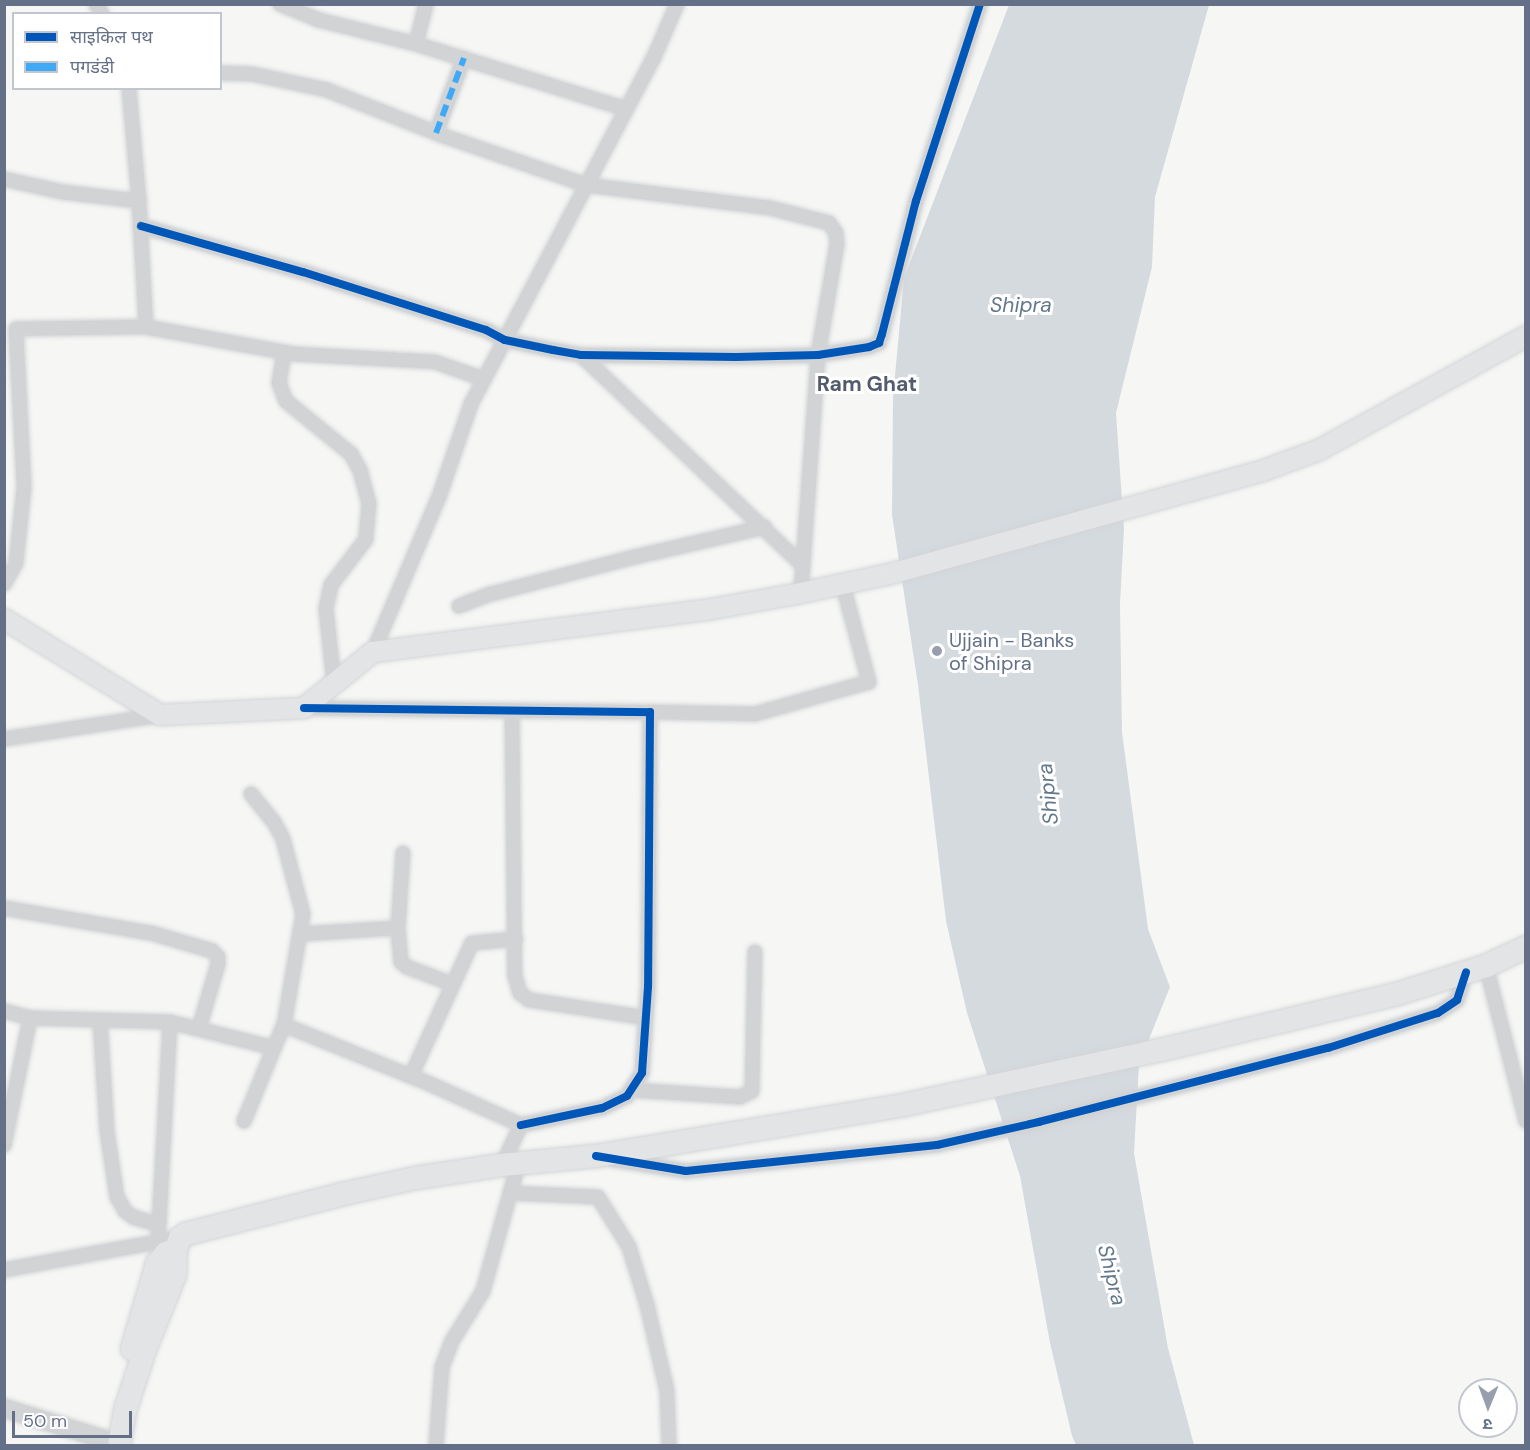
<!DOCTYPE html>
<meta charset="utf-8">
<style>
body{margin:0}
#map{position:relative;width:1530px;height:1450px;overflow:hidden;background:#f6f7f5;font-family:"DM Sans","Noto Sans Devanagari",sans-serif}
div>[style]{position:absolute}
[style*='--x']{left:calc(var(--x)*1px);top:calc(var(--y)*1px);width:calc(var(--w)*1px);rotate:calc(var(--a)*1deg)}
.water>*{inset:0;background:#d5dadf}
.roads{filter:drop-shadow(0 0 2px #d2d4d6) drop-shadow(0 0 2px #d2d4d6)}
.minor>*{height:14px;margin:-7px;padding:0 7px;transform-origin:7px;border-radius:7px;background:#d2d3d4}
.tertiary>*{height:18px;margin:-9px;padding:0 9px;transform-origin:9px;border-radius:9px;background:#d2d3d4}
.secondary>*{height:20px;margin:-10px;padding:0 10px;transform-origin:10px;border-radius:10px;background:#e3e4e5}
.primary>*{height:22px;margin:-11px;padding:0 11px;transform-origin:11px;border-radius:11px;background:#e3e4e5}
.quiet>*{height:6px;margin-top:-3px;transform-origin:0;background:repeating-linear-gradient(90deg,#3fa9f5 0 12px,transparent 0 18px)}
.cycleway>*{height:8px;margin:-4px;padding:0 4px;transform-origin:4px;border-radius:4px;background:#0057b8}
.dots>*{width:16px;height:16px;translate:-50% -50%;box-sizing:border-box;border:3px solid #fff;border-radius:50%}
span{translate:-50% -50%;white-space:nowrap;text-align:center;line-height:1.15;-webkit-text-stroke:6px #fff;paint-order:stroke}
.poi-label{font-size:20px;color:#647088}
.left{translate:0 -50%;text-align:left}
.water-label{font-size:21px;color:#64788b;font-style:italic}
.neighbourhood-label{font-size:21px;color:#535b6c;font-weight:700}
.frame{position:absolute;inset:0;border:6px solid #647088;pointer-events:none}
.legend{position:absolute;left:12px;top:12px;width:210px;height:78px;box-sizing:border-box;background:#fff;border:2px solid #c1c6cf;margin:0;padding:8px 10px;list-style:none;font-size:18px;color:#647088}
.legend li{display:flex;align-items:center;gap:12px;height:30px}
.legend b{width:30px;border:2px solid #c1c6cf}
.north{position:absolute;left:1458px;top:1378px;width:60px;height:60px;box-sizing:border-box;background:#fff;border:2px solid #c1c6cf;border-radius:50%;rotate:181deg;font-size:16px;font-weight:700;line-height:24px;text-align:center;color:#647088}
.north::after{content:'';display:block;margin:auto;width:21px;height:27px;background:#979fae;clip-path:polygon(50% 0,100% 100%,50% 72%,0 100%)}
.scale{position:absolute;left:12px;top:1411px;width:120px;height:27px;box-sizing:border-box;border:3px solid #647088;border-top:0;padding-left:8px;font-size:18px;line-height:21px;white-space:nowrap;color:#647088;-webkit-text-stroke:4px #fff;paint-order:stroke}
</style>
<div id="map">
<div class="water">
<div style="clip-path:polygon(1009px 5px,1209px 5px,1155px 197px,1152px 267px,1116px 413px,1124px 529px,1120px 604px,1122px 732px,1148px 929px,1170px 987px,1139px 1064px,1134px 1153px,1168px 1348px,1194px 1445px,1076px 1445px,1072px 1436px,1050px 1343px,1020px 1176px,967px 1013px,946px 921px,918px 685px,892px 515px,893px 397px,904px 278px)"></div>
</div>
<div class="roads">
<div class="minor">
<div style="--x:96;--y:4;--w:12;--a:59"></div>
<div style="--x:280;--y:4;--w:42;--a:22.3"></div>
<div style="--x:319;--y:20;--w:100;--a:13.9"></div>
<div style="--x:416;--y:44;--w:220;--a:17.2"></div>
<div style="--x:416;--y:44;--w:41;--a:-76"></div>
<div style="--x:220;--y:73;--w:32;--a:2"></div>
<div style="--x:252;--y:74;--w:77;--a:12"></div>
<div style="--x:327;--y:90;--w:126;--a:21.5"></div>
<div style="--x:444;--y:136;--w:150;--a:19"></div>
<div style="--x:586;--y:185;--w:185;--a:7.1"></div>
<div style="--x:770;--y:208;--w:61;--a:14.3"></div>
<div style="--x:829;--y:223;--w:12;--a:55"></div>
<div style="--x:836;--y:233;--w:11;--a:85"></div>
<div style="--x:837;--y:244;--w:113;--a:99.7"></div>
<div style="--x:818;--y:355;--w:239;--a:94.1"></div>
<div style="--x:436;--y:133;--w:80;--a:-69.5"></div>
<div style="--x:4;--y:179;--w:59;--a:12.6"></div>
<div style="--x:62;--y:192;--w:78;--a:6.7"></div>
<div style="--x:141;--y:226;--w:168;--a:15.9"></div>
<div style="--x:303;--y:272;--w:192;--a:17.6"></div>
<div style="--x:486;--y:330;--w:21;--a:28"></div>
<div style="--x:505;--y:340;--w:49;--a:11.8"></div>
<div style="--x:553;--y:350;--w:28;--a:10"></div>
<div style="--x:581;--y:355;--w:155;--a:0.7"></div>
<div style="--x:736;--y:357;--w:82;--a:-1.4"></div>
<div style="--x:818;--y:355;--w:52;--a:-8.9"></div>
<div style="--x:869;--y:347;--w:11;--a:-22"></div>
<div style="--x:879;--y:343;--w:9;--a:-72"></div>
<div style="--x:882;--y:334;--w:137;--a:-75.7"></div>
<div style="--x:916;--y:201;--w:207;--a:-72"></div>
<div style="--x:146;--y:327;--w:150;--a:10.3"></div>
<div style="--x:294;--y:354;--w:141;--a:3.2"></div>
<div style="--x:435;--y:362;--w:52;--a:19.1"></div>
<div style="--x:284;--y:352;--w:31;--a:99"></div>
<div style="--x:279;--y:383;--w:19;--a:69"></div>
<div style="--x:286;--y:401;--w:84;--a:39.2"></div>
<div style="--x:351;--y:454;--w:18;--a:61"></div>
<div style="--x:360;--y:470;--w:34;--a:75"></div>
<div style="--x:369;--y:503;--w:36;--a:95"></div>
<div style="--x:366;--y:539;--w:58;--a:127.3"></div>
<div style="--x:331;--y:585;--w:25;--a:102"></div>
<div style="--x:326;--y:609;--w:75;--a:83.9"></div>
<div style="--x:581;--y:355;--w:306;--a:43.5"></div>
<div style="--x:4;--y:584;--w:24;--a:-60"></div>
<div style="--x:16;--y:563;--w:76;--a:-84"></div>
<div style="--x:24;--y:487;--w:158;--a:-92.9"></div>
<div style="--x:16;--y:329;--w:130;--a:-0.9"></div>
<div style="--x:146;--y:327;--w:126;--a:-93.2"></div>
<div style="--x:139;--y:201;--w:113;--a:-95.1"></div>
<div style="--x:459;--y:606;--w:34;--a:-21"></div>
<div style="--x:491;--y:594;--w:144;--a:-14.5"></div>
<div style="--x:630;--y:558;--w:138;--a:-13"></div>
<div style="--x:373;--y:652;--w:172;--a:-67"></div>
<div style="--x:440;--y:494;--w:95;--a:-71"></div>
<div style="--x:471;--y:404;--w:392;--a:-62.2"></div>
<div style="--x:654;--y:57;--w:58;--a:-66.5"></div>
<div style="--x:304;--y:708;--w:346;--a:0.7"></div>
<div style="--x:650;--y:712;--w:275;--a:90.4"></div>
<div style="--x:648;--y:987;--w:86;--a:94"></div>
<div style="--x:642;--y:1073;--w:27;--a:123"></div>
<div style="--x:627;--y:1096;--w:28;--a:154"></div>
<div style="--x:602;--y:1108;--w:83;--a:168.1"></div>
<div style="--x:512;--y:711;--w:265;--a:89.4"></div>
<div style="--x:515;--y:976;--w:18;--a:74"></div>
<div style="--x:520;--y:993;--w:11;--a:38"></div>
<div style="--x:529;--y:1000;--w:118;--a:8.7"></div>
<div style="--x:650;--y:712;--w:105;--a:1.1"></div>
<div style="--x:755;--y:714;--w:118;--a:-15.7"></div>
<div style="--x:869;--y:682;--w:104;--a:-105.1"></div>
<div style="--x:4;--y:739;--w:158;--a:-8.7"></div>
<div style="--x:251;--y:794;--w:36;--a:51"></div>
<div style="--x:274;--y:822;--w:19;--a:62"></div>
<div style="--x:283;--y:839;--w:78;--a:75.1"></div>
<div style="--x:303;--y:914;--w:113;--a:99.7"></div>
<div style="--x:403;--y:853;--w:75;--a:93.8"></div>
<div style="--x:398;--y:928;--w:34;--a:85"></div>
<div style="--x:401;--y:962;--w:8;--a:40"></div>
<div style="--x:407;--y:967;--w:48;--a:20.7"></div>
<div style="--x:4;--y:908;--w:149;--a:9.7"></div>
<div style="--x:151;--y:933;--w:64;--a:16.4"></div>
<div style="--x:212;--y:951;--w:8;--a:45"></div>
<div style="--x:218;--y:957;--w:7;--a:90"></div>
<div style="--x:218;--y:964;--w:67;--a:106.5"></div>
<div style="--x:300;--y:934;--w:98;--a:-3.5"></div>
<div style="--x:1486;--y:966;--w:160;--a:75.5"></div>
<div style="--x:4;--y:1011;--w:27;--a:15"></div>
<div style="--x:30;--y:1018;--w:140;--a:1.6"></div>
<div style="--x:170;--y:1022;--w:219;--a:93.1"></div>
<div style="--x:100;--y:1020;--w:111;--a:86.4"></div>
<div style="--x:107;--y:1131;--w:67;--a:81.4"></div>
<div style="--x:117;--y:1197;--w:16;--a:60"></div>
<div style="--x:125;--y:1211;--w:10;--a:37"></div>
<div style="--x:133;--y:1217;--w:27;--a:17"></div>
<div style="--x:170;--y:1022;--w:107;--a:14"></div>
<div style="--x:274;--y:1048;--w:25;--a:-67"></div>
<div style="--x:284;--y:1025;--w:157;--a:22"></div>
<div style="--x:430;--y:1084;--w:100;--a:24.3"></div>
<div style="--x:521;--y:1125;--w:44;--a:115.4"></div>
<div style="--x:411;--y:1076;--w:146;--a:-65.4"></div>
<div style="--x:472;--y:943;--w:44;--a:-5.2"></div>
<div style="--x:631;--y:1090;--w:109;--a:3.7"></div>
<div style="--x:740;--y:1097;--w:13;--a:-27"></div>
<div style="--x:752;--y:1091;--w:139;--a:-88.8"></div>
<div style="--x:244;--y:1121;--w:79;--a:-67.7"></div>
<div style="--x:4;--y:1145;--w:130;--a:-78.4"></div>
<div style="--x:610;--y:1159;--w:77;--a:9"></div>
<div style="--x:686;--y:1171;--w:252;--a:-5.9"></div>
<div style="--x:937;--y:1145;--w:105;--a:-12.7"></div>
<div style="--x:1039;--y:1122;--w:298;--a:-14.4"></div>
<div style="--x:1328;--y:1048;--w:115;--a:-17.7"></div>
<div style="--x:1438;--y:1013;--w:23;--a:-34"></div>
<div style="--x:1457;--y:1000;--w:29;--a:-72"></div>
<div style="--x:510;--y:1193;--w:88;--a:2.6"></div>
<div style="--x:598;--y:1197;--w:59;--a:58.2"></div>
<div style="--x:629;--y:1247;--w:61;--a:72.8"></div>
<div style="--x:647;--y:1305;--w:88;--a:76.9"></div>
<div style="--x:667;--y:1391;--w:55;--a:87.9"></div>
<div style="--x:4;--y:1270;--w:167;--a:-10.4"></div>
<div style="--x:436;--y:1446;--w:79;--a:-85.7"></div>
<div style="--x:442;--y:1367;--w:28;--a:-69"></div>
<div style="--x:452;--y:1341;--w:59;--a:-58.2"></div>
<div style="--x:483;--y:1291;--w:131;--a:-74.5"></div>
</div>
<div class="tertiary">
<div style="--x:4;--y:1408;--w:121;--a:17.4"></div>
</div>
<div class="secondary">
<div style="--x:4;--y:619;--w:183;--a:31.6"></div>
<div style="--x:160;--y:715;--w:144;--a:-2.8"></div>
<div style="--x:304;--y:708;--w:89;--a:-39.1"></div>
<div style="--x:373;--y:652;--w:336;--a:-7.2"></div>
<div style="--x:706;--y:610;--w:97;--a:-10.1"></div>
<div style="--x:801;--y:593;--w:95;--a:-12.1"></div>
<div style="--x:894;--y:573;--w:382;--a:-15.5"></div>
<div style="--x:1262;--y:471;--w:61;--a:-20.2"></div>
<div style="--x:1319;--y:450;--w:236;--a:-28.8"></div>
</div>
<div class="primary">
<div style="--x:132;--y:1349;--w:89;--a:-73.6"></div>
<div style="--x:157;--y:1264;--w:14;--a:-51"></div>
<div style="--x:166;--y:1253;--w:11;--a:-22"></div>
<div style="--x:119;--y:1446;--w:39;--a:-80"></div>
<div style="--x:126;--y:1408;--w:59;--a:-72.2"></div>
<div style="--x:144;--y:1352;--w:83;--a:-68.1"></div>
<div style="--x:175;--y:1275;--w:26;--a:-88"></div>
<div style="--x:176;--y:1249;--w:12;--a:-70"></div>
<div style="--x:180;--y:1238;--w:7;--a:-34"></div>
<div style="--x:186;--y:1234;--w:166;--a:-14.3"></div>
<div style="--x:347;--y:1193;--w:71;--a:-12.3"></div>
<div style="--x:416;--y:1178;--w:87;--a:-8.6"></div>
<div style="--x:502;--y:1165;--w:94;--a:-5.5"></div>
<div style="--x:596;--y:1156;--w:312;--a:-9.4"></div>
<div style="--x:904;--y:1105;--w:276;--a:-12.1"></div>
<div style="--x:1174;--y:1047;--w:232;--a:-13.4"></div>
<div style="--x:1400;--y:993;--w:90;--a:-17.4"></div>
<div style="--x:1486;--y:966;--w:44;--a:-25.4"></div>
</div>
</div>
<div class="quiet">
<div style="--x:436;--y:133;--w:80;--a:-69.5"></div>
</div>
<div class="cycleway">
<div style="--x:141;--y:226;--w:168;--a:15.9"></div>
<div style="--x:303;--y:272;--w:192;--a:17.6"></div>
<div style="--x:486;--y:330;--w:21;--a:28"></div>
<div style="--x:505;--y:340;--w:49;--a:11.8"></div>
<div style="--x:553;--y:350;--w:28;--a:10"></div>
<div style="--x:581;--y:355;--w:155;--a:0.7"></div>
<div style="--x:736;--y:357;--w:82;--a:-1.4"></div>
<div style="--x:818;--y:355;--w:52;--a:-8.9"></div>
<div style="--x:869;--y:347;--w:11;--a:-22"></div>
<div style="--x:879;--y:343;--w:9;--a:-72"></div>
<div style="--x:882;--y:334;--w:137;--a:-75.7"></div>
<div style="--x:916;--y:201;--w:207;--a:-72"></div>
<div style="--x:304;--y:708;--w:346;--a:0.7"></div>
<div style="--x:650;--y:712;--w:275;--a:90.4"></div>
<div style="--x:648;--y:987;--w:86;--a:94"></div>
<div style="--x:642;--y:1073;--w:27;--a:123"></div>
<div style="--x:627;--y:1096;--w:28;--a:154"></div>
<div style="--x:602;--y:1108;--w:83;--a:168.1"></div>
<div style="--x:596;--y:1156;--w:91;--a:9.5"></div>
<div style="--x:686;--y:1171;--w:252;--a:-5.9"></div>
<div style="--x:937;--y:1145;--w:105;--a:-12.7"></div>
<div style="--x:1039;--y:1122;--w:298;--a:-14.4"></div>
<div style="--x:1328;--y:1048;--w:115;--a:-17.7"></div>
<div style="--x:1438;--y:1013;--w:23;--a:-34"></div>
<div style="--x:1457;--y:1000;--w:29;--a:-72"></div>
</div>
<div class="dots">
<div style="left:937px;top:651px;background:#979fae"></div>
</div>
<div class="poi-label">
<span class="left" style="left:949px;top:652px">Ujjain - Banks<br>of Shipra</span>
</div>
<div class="water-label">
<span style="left:1021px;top:305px">Shipra</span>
<span style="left:1048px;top:794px;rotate:-96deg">Shipra</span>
<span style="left:1112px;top:1275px;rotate:76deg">Shipra</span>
</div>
<div class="neighbourhood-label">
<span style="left:867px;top:384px">Ram Ghat</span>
</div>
<div class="frame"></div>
<ul class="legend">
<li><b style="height:8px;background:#0057b8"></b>साइकिल पथ</li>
<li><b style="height:8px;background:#3fa9f5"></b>पगडंडी</li>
</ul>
<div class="north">उ</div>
<div class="scale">50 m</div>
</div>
